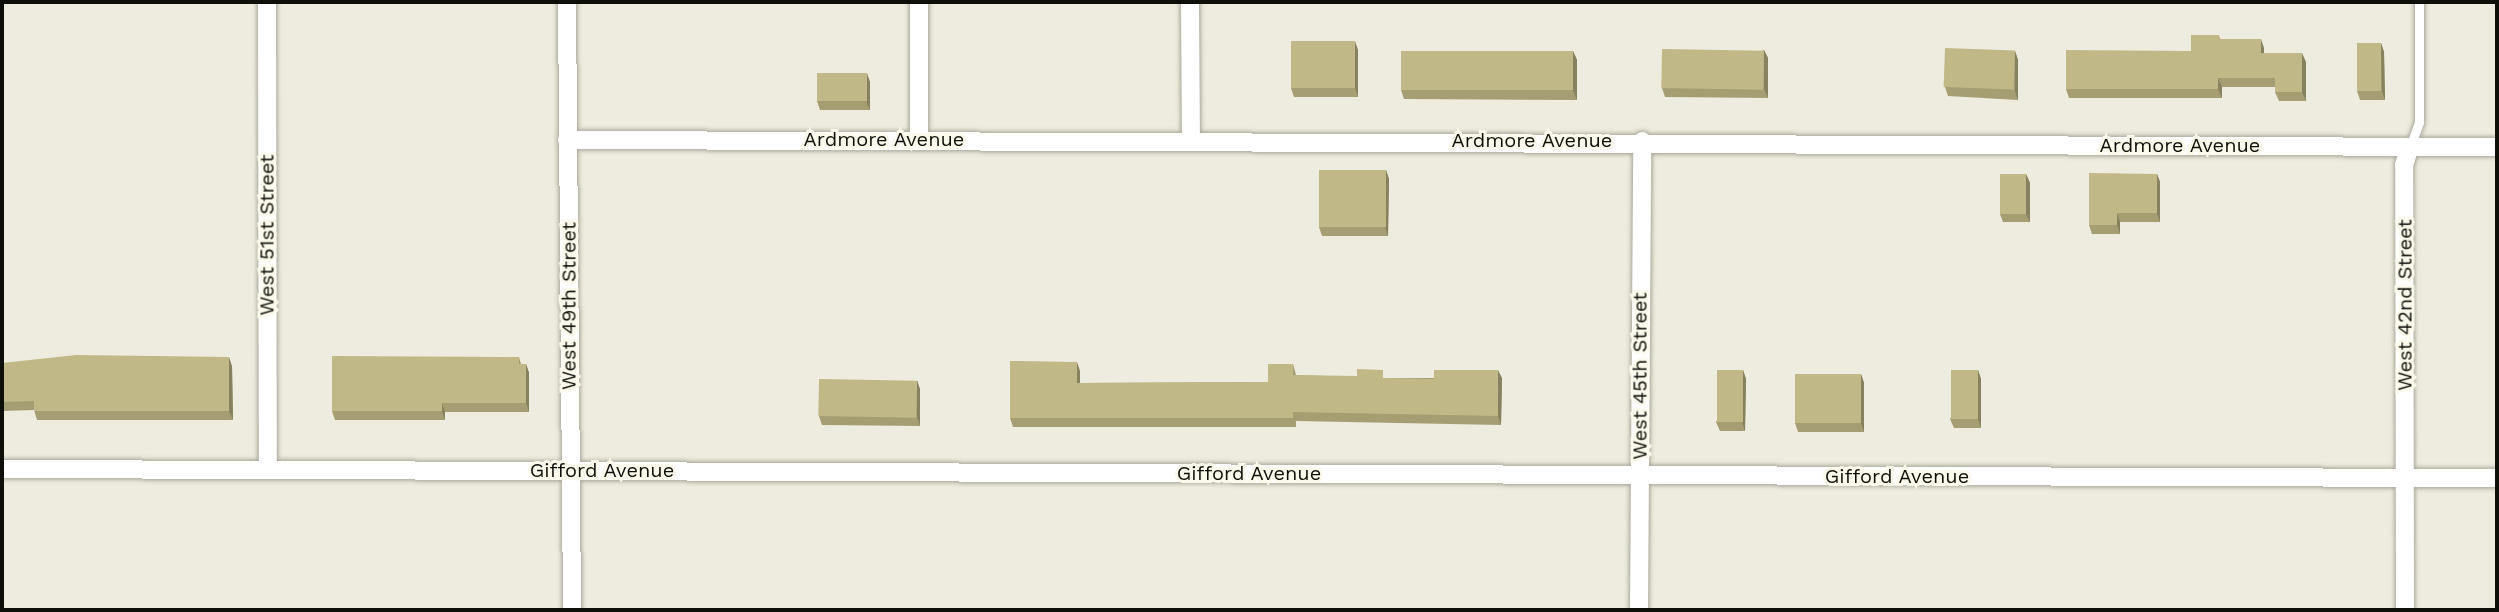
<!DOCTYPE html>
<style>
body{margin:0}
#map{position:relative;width:2499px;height:612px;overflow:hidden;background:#eeecde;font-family:"Work Sans",sans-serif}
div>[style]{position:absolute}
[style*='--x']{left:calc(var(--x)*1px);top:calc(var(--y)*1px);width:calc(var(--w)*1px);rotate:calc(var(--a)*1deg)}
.roads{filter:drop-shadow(0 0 2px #aaa89b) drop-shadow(0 0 2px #aaa89b)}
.service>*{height:9px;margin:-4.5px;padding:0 4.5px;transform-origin:4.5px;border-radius:4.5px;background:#fff}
.minor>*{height:18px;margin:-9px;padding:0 9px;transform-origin:9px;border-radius:9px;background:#fff}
.wall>*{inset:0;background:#a59e73}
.shaded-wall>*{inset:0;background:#86815e}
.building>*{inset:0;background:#c0b886;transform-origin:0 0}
span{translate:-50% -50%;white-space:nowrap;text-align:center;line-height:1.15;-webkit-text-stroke:6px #fbf9eb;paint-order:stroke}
.street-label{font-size:20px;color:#0f0f0a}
.frame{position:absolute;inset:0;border:4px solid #0f0f0a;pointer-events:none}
</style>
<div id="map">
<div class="roads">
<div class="service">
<div style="--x:2410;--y:147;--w:27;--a:-70"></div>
<div style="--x:2419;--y:122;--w:120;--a:-90"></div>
</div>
<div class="minor">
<div style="--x:267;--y:2;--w:467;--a:89.9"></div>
<div style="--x:567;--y:2;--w:608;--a:89.53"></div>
<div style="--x:1190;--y:2;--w:137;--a:89.6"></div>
<div style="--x:919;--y:139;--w:137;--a:-90"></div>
<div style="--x:567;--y:140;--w:1930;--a:0.21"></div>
<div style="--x:2;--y:469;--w:2495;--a:0.21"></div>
<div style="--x:1639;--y:610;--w:469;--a:-89.6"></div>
<div style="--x:2405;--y:610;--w:445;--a:-90.1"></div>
<div style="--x:2404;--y:165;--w:19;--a:-72"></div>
</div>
</div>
<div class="wall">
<div style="clip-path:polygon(2219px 35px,2220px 39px,2264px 48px,2264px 53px,2306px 62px,2306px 101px,2279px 101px,2275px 92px,2275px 87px,2222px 87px,2222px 98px,2069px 98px,2066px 89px,2191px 51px)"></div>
<div style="clip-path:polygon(2381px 43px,2384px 52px,2385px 100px,2360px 100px,2357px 91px)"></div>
<div style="clip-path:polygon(1358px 50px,1358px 97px,1294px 97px,1291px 88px)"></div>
<div style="clip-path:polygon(1764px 50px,1768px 58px,1768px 98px,1665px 97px,1662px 88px)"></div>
<div style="clip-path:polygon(1573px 51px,1577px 60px,1577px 100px,1404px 99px,1401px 90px)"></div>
<div style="clip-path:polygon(2015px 51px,2018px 60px,2018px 100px,1948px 96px,1945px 87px)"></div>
<div style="clip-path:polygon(870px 82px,870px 110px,820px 110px,817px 101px)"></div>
<div style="clip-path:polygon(1386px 170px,1389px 179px,1388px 236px,1322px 236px,1319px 227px)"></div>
<div style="clip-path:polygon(2026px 174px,2030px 183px,2030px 222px,2003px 222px,2000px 214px)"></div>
<div style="clip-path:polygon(2157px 174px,2160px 182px,2160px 222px,2120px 222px,2120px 234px,2092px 234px,2089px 225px)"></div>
<div style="clip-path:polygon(519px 357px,521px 364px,526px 364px,529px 373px,529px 412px,445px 412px,445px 420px,335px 420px,332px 411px)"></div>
<div style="clip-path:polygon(2px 363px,232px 366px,233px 420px,37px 420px,34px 410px,2px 411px)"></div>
<div style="clip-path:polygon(1293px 364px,1296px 375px,1386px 378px,1502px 378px,1501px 425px,1296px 421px,1296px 427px,1013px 427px,1010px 418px,1080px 371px,1080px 383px,1268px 382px)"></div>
<div style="clip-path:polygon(1743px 370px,1746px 379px,1745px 431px,1720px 431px,1716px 422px)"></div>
<div style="clip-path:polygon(1978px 370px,1981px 379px,1981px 428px,1954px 428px,1950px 419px)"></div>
<div style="clip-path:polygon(1861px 374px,1864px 383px,1864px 432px,1798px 432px,1795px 423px)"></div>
<div style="clip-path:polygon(920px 389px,920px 426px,822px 425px,819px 416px)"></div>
</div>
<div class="shaded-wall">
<div style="clip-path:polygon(2261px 39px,2264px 48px,2264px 62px,2261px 53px)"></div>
<div style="clip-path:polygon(1355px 41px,1358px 50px,1358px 97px,1355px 88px)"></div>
<div style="clip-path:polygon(2381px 43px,2384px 52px,2385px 100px,2382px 91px)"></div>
<div style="clip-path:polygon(1764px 50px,1768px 58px,1768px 98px,1764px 89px)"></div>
<div style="clip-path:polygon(1573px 51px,1577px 60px,1577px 100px,1573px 91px)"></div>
<div style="clip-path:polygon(2015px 51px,2018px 60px,2018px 100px,2015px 91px)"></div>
<div style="clip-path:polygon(2302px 53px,2306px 62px,2306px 101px,2302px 92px)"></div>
<div style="clip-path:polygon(867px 73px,870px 82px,870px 110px,866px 101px)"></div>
<div style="clip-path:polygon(2218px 78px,2222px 87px,2222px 98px,2218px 89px)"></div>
<div style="clip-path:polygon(1386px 170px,1389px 179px,1388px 236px,1385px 227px)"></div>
<div style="clip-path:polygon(2026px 174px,2030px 183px,2030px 222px,2026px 214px)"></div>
<div style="clip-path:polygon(2157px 174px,2160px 182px,2160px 222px,2157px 213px)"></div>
<div style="clip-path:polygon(2117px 213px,2120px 222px,2120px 234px,2117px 225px)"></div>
<div style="clip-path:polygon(229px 357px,232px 366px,233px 420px,229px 411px)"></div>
<div style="clip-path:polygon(1077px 362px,1080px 371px,1080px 391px,1077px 383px)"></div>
<div style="clip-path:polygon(526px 364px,529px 373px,529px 412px,526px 403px)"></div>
<div style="clip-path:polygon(1498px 370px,1502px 378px,1501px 425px,1498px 416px)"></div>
<div style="clip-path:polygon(1743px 370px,1746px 379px,1745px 431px,1742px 422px)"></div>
<div style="clip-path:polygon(1978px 370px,1981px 379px,1981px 428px,1978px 419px)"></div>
<div style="clip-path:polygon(1861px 374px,1864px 383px,1864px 432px,1861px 423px)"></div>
<div style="clip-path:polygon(917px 380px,920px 389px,920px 426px,917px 417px)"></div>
<div style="clip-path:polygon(442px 403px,445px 412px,445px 420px,442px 411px)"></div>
</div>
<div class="building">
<div style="clip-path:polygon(2191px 35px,2219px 35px,2219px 39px,2261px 39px,2261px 53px,2302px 53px,2302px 92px,2275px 92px,2275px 78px,2218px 78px,2218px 89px,2066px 89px,2066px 50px,2191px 51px)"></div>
<div style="left:1291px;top:41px;width:64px;height:47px"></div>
<div style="left:2357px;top:43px;width:24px;height:48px"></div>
<div style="left:1945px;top:48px;width:70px;height:39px;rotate:2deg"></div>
<div style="left:1662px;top:49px;width:102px;height:39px;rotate:1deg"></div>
<div style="left:1401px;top:51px;width:172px;height:39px"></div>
<div style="left:817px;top:73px;width:50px;height:28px"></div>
<div style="left:1319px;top:170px;width:67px;height:57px"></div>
<div style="clip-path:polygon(2089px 173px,2157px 174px,2157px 213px,2117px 213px,2117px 225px,2089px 225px)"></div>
<div style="left:2000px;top:174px;width:26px;height:40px"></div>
<div style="clip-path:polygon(76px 355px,229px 357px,229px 411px,34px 411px,34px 401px,2px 402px,2px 363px)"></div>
<div style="clip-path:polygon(332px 356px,519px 357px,519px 364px,526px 364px,526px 403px,442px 403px,442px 411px,332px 411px)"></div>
<div style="clip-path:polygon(1010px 361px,1077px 362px,1077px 383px,1268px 382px,1268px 364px,1293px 364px,1293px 375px,1357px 376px,1357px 369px,1383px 370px,1383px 378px,1434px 379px,1434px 370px,1498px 370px,1498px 416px,1293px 412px,1293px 418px,1010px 418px)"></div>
<div style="left:1717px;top:370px;width:26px;height:52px"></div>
<div style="left:1951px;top:370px;width:27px;height:49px"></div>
<div style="left:1795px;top:374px;width:66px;height:49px"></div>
<div style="left:819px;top:379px;width:98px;height:37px;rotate:1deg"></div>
</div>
<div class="street-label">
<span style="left:884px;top:139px">Ardmore Avenue</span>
<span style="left:1532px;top:140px">Ardmore Avenue</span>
<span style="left:2180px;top:145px">Ardmore Avenue</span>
<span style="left:267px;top:235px;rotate:-90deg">West 51st Street</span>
<span style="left:2405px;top:305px;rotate:-90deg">West 42nd Street</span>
<span style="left:569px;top:306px;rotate:-90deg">West 49th Street</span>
<span style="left:1640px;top:376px;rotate:-90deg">West 45th Street</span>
<span style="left:602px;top:470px">Gifford Avenue</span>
<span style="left:1249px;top:473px">Gifford Avenue</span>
<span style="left:1897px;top:476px">Gifford Avenue</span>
</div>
<div class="frame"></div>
</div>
